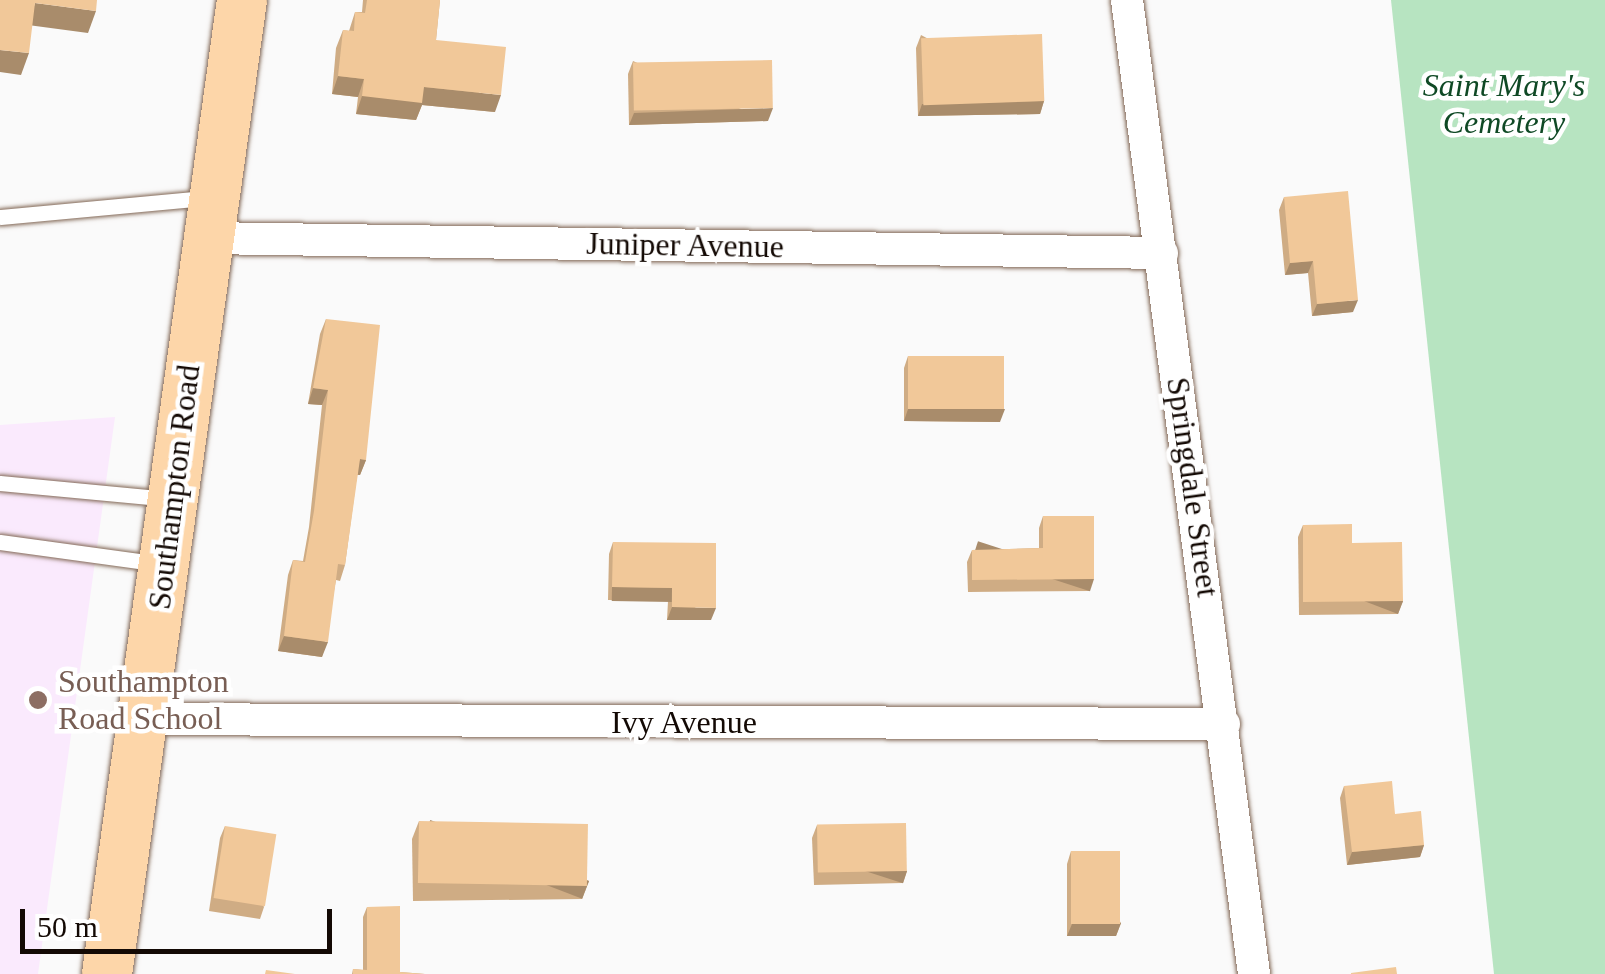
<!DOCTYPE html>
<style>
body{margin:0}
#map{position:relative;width:1605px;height:974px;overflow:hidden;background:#fafafa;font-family:"Times New Roman",serif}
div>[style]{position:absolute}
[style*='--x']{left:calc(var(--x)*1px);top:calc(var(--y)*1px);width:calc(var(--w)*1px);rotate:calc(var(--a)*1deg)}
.education>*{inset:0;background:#faeafd}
.green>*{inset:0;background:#b7e4c1}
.roads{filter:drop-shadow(0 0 2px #836957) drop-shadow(0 0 2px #836957)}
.service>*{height:15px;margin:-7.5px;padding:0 7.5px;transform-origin:7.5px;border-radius:7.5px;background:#fff}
.minor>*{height:32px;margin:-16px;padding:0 16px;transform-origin:16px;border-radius:16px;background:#fff}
.primary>*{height:50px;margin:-25px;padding:0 25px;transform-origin:25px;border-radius:25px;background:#fdd6a9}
.wall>*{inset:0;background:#cfac84}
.shaded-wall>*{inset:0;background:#a98c6b;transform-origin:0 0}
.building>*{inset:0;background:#f1c899;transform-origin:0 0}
.dots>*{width:28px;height:28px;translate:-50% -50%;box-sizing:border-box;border:5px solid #fff;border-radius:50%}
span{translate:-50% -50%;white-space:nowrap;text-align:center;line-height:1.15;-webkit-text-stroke:9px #fff;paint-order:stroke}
.park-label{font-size:32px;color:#0f4925;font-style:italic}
.street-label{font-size:32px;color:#130904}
.education-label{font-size:32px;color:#785e54}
.left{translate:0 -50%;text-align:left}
.scale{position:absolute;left:20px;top:909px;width:312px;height:45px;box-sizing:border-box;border:5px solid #130904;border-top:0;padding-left:12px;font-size:30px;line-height:35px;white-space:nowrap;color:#130904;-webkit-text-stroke:8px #fff;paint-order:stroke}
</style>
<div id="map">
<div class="education">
<div style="clip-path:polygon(115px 417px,38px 974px,0 974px,0 425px)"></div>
</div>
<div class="green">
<div style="clip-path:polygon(1391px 0,1605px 0,1605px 974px,1494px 974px)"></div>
</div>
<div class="roads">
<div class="service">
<div style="--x:0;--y:217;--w:206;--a:-5.3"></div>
<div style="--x:0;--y:483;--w:169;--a:5.4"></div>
<div style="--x:0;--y:542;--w:162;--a:7.8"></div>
</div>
<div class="minor">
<div style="--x:1127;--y:0;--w:982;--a:82.57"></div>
<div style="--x:207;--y:238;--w:955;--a:0.9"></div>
<div style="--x:143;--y:719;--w:1081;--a:0.27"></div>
</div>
<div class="primary">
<div style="--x:107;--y:974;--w:983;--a:-82.11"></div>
</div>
</div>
<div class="wall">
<div style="clip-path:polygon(363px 0,440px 0,436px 40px,495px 112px,422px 105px,416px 120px,356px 114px,358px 97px,332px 94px,336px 48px,343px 30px,349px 31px,355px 12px,362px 12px)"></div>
<div style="clip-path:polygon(921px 35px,1044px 101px,1040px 114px,918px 116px,916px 48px)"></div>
<div style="clip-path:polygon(633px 61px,768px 121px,629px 125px,628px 74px)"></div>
<div style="clip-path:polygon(1284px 197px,1353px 312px,1312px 316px,1308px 273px,1285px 275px,1279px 210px)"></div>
<div style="clip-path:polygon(326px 319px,366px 460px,360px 475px,357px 475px,345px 565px,340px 581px,336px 580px,322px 657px,278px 651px,288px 575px,293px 560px,303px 561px,309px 527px,322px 405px,308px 404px,320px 334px)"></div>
<div style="clip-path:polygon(908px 356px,1000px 422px,904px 421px,904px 368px)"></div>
<div style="clip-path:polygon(1043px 516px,1090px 591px,968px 592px,967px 562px,972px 550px,1039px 548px,1039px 528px)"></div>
<div style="clip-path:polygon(1303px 525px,1352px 543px,1403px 601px,1398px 614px,1299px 615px,1298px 537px)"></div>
<div style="clip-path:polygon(613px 542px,711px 620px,667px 620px,668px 601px,608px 600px,609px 554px)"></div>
<div style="clip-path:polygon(1344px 786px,1395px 814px,1424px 845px,1420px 857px,1347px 865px,1340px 798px)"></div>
<div style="clip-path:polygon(419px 821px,589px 881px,582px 899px,413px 901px,412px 839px)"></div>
<div style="clip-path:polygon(817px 825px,907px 871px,903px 883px,814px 885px,812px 838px)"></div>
<div style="clip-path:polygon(225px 826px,264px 907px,260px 919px,209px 911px,220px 838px)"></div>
<div style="clip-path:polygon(1071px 851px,1121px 923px,1116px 936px,1067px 936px,1067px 864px)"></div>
<div style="clip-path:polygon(367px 907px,400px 972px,425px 974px,352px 974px,353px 969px,363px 970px,363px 917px)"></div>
</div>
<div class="shaded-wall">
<div style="clip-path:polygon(35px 3px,96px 11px,88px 33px,28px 25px)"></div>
<div style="clip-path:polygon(0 50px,29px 53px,21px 75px,0 72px)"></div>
<div style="clip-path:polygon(338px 76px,364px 79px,358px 97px,332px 94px)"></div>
<div style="clip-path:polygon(424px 87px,501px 95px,495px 112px,422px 105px,416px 120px,356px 114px,362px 96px)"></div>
<div style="clip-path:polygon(1044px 101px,1040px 114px,918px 116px,922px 104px)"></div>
<div style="clip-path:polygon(773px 108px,768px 121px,629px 125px,634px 113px)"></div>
<div style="clip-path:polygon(1313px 261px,1308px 273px,1285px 275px,1290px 263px)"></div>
<div style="clip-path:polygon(1358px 300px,1353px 312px,1312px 316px,1317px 304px)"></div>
<div style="clip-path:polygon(313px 388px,328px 390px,322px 405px,308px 404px)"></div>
<div style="clip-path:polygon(908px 409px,1005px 409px,1000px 422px,904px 421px)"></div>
<div style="clip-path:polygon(360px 459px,366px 460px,360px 475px,354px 474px)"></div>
<div style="left:1094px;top:579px;width:13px;height:122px;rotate:108deg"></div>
<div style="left:612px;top:587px;width:60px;height:14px;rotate:1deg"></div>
<div style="left:1403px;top:601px;width:14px;height:100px;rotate:111deg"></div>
<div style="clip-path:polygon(672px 607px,716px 608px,711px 620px,667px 620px)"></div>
<div style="clip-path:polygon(284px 636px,328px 642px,322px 657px,278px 651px)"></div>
<div style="clip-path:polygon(1424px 845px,1420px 857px,1347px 865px,1352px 852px)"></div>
<div style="left:907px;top:871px;width:13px;height:88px;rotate:108deg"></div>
<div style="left:589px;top:881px;width:19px;height:170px;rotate:111deg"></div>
<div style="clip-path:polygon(1121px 923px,1116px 936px,1067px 936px,1072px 924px)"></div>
</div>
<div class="building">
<div style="clip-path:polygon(0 0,97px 0,96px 11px,35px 3px,29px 53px,0 50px)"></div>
<div style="clip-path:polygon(367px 0,440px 0,436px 40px,506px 47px,501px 95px,424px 87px,422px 103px,362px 96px,364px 79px,338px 76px,343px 30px,354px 31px,355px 12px,365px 13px)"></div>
<div style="left:1042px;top:34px;width:67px;height:121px;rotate:88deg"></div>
<div style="left:772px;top:60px;width:48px;height:139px;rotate:89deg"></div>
<div style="clip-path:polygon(1348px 191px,1358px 300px,1317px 304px,1313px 261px,1290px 263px,1284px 197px)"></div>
<div style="clip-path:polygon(326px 319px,380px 325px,366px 460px,360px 459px,345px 565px,338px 564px,328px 642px,284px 636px,293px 560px,305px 562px,314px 511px,328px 390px,313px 388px)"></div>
<div style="left:908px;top:356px;width:96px;height:53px"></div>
<div style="clip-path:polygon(1043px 516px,1094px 516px,1094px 579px,972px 580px,972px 550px,1043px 548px)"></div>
<div style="clip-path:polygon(1352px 524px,1352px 543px,1402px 542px,1403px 601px,1303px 602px,1303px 525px)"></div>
<div style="clip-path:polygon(613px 542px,716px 543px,716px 608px,672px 607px,672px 588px,612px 587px)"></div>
<div style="clip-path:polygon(1392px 781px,1395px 814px,1421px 811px,1424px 845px,1352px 852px,1344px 786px)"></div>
<div style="left:419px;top:821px;width:169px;height:62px;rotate:1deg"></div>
<div style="left:906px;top:823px;width:48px;height:89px;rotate:89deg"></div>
<div style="left:225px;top:826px;width:52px;height:73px;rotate:9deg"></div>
<div style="left:1071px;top:851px;width:49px;height:73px"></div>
<div style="clip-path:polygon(400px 906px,400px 972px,425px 974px,353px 974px,353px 969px,367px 970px,367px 907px)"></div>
<div style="clip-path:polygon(1396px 967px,1397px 974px,1351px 974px,1351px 973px)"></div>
<div style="clip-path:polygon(266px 970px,295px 974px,265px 974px)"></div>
</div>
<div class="dots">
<div style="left:38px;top:700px;background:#8d6e63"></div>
</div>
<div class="park-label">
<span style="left:1504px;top:104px">Saint Mary's<br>Cemetery</span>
</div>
<div class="street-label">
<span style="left:685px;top:245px;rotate:1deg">Juniper Avenue</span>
<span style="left:174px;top:487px;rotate:-83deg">Southampton Road</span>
<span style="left:1193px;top:487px;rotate:82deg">Springdale Street</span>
<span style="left:684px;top:722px">Ivy Avenue</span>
</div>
<div class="education-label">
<span class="left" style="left:58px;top:700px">Southampton<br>Road School</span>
</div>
<div class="scale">50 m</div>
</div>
